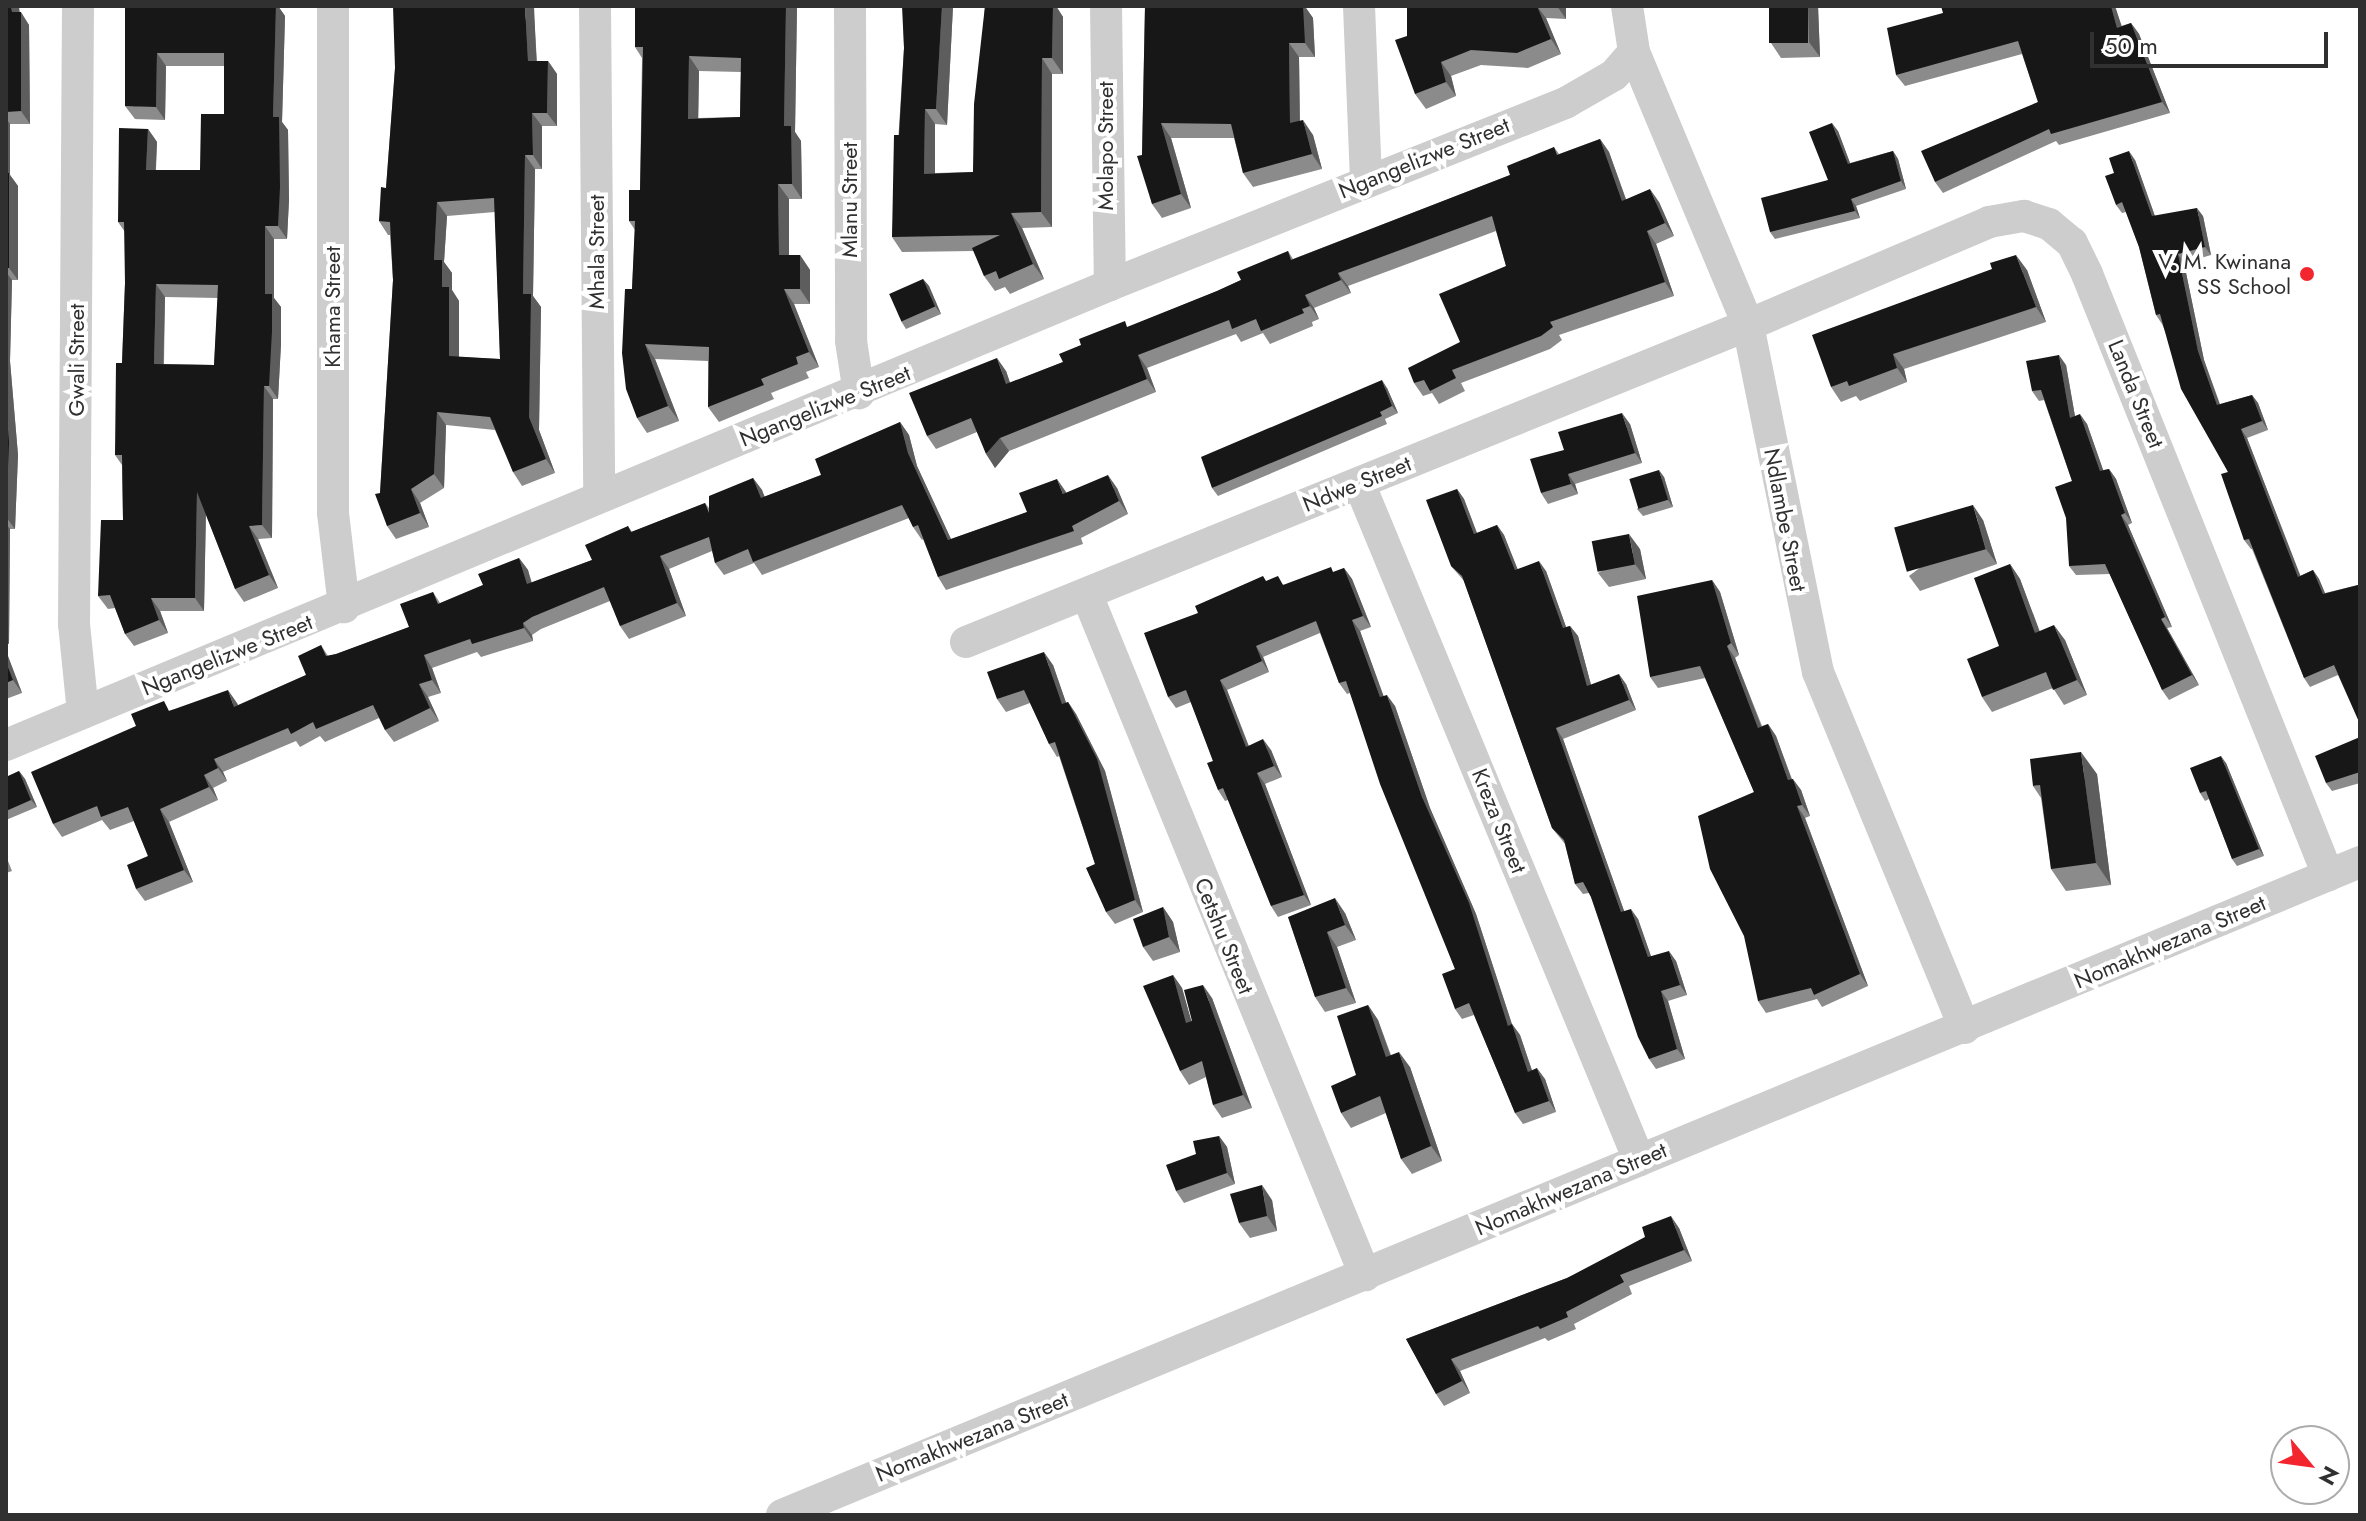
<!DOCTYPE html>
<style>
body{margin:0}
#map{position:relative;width:2366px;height:1521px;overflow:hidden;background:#fff;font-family:Jost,sans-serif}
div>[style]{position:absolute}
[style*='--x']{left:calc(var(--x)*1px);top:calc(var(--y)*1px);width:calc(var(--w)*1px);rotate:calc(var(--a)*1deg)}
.street>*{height:32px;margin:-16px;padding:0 16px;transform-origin:16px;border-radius:16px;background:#cdcdcd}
.wall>*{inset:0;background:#8b8b8b}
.shaded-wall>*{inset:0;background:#5d5d5d}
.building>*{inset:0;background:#171717;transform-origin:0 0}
.dots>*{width:22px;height:22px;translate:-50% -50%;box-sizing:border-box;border:4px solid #fff;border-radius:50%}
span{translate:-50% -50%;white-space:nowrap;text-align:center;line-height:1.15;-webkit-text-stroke:8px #fff;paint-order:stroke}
.street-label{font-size:22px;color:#303030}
.poi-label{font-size:22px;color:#303030}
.right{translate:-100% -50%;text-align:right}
.frame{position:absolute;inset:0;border:8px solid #303030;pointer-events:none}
.north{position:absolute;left:2270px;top:1425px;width:80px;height:80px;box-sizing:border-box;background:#fff;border:2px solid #acacac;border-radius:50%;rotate:119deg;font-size:22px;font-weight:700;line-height:32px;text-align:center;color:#303030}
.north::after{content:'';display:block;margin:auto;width:28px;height:36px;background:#f3262f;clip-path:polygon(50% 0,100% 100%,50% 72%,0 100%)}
.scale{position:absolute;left:2090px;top:32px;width:238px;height:36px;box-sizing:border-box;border:4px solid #303030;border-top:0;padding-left:10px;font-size:24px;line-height:28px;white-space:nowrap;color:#303030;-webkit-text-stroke:6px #fff;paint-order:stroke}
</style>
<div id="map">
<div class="street">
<div style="--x:78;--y:6;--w:618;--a:90.37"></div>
<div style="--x:74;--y:624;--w:89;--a:84.2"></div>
<div style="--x:333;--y:6;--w:507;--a:90"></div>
<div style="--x:333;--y:513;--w:95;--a:83.3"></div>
<div style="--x:595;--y:6;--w:491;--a:89.5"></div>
<div style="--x:850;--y:6;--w:335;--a:89.8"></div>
<div style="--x:851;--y:341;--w:53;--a:81.3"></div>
<div style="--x:1106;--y:6;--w:279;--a:89.2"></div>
<div style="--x:1359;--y:6;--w:175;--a:87.7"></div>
<div style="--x:1627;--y:6;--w:47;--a:81.3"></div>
<div style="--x:1634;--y:52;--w:296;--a:67.3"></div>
<div style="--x:1748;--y:325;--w:354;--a:78.6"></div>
<div style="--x:1818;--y:672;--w:385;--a:67.6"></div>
<div style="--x:1359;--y:483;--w:733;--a:67.53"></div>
<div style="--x:1087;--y:595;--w:735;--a:67.76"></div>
<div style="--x:966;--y:642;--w:844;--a:-22.07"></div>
<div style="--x:1748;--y:325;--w:262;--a:-23.1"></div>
<div style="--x:1989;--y:222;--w:36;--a:-10"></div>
<div style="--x:2024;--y:216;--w:26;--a:18"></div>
<div style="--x:2049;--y:224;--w:30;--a:40"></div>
<div style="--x:2072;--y:243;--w:34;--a:64"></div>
<div style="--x:2087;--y:274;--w:648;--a:68.15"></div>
<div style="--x:6;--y:745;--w:1196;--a:-22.62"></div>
<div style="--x:1110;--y:285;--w:492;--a:-21.8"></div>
<div style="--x:1567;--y:102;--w:54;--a:-29.9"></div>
<div style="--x:1614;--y:75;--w:30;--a:-49"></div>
<div style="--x:782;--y:1515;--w:1708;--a:-22.48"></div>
</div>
<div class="wall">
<div style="clip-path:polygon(6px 6px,20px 12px,29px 25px,30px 124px,10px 124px,10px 175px,18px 186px,18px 280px,12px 280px,10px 361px,18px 455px,15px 529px,10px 529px,9px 644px,6px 644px)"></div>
<div style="clip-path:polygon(evenodd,125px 6px,278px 6px,285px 16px,282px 122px,288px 130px,289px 200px,287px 239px,274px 239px,274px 298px,281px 307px,281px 344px,278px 399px,273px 399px,272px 538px,258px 539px,278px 588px,244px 602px,235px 589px,206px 515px,204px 611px,160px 611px,168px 633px,134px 646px,125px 634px,115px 608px,108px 609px,98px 596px,123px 520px,122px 465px,115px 455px,122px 363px,125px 283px,125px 232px,118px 222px,148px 129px,157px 142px,156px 170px,200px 170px,224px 114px,224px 66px,166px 66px,165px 120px,135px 119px,125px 106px,125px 6px,165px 297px,218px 298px,214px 365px,164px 364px,165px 297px)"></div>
<div style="clip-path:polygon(evenodd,635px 6px,797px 6px,795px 132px,801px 141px,802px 199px,789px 199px,789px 255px,800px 255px,810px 270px,810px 304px,794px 304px,819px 367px,806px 372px,809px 378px,771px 393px,774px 399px,719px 422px,708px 407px,708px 361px,655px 359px,679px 421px,647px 433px,637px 418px,632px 289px,635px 230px,629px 221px,640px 190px,642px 58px,635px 47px,635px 6px,699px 71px,741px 72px,740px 117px,698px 118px,699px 71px)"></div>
<div style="clip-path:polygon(899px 6px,953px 6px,947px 125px,935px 124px,935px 173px,973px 172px,985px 6px,1056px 6px,1063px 17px,1063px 74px,1052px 74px,1052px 227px,1022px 228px,1044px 279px,1010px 294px,1005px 287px,995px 291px,984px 276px,974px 251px,902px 252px,892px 237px,904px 48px,903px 7px)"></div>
<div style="clip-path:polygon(1145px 6px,1306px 8px,1313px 18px,1315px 57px,1299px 57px,1300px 121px,1313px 135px,1322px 169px,1253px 187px,1243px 173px,1234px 138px,1171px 138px,1191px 208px,1162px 218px,1152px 204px,1142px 155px)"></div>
<div style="clip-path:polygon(1407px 6px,1566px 6px,1566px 19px,1546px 18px,1561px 54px,1528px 68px,1481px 65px,1451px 76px,1456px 96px,1426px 109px,1415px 94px)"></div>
<div style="clip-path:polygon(1769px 6px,1818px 6px,1820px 57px,1781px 58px,1771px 43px)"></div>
<div style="clip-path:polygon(2115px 6px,2121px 26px,2131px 23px,2139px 34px,2170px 113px,2059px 145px,2056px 141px,1943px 193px,1935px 182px,2038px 102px,2022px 54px,1905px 86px,1896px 75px,1943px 13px)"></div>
<div style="clip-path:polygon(evenodd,534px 16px,537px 61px,548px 61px,557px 74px,557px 126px,542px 126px,542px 169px,535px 169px,533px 296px,541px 307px,539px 430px,555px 473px,522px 486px,513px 472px,495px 430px,446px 425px,444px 488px,420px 503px,429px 527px,396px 539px,387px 526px,380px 493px,393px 280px,390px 235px,388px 235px,379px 221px,386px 188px,395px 68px,534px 16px,495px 212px,500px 359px,459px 357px,459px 301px,452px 290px,452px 273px,444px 262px,447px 216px,495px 212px)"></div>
<div style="clip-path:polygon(1838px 131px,1850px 163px,1893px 151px,1898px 159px,1906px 189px,1856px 206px,1860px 218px,1775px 239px,1770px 232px,1828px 180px)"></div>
<div style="clip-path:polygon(1600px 139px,1609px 152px,1626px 199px,1659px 202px,1674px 236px,1656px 244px,1674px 296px,1559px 335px,1562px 340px,1550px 349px,1461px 383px,1465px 391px,1439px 404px,1432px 393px,1423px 396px,1414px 383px,1460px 342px,1506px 266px,1496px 231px,1348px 286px,1351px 293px,1314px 308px,1319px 319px,1312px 322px,1313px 326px,1270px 344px,1263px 333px,1241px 342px,1236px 334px,1147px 368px,1156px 392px,1009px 451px,995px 468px,977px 432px,936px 449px,927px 436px,1006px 371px,1010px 383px,1063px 362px,1129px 327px,1217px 291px,1241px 280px,1288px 251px,1293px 259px,1510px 175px,1554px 147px,1559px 154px)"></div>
<div style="clip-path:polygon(2135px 160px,2155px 216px,2203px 216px,2211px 255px,2184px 263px,2204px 360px,2220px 404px,2252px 395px,2258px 403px,2268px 430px,2247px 438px,2300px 576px,2313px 570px,2319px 579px,2325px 593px,2358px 585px,2360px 588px,2360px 724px,2338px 675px,2310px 687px,2304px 678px,2252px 549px,2251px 549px,2244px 540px,2228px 472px,2162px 324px,2156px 315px,2139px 247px,2126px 212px,2122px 213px,2116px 205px,2114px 173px)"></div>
<div style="clip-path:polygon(2027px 270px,2046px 322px,1904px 369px,1907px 382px,1860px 401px,1856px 396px,1841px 402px,1831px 387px)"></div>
<div style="clip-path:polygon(923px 279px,929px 286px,941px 314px,906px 329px,901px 321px)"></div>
<div style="clip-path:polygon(2066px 365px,2075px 416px,2087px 424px,2103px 470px,2109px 469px,2116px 479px,2132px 523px,2128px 525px,2172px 627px,2167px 628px,2199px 685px,2169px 700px,2162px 690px,2110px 574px,2076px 575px,2069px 566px,2072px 481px,2044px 400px,2039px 401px,2032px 391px)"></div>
<div style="clip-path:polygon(1387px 388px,1398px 413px,1385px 419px,1387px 424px,1218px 496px,1212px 488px)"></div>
<div style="clip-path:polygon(900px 422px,909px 435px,917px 466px,951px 539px,1027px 512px,1066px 493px,1117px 488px,1128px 514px,1081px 538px,1083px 544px,946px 590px,938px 577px,923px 539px,922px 540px,913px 527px,909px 518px,762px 575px,754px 563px,724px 575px,715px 563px,712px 551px,669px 569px,686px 616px,629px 639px,620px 626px,610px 601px,541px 629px,532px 635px,533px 641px,481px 657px,477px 652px,432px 668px,441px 693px,428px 697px,439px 721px,394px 742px,385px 730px,379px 718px,325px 742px,320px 736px,300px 747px,296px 741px,223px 772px,227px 781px,213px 788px,218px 800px,169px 822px,193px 882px,145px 901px,136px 889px,148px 856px,134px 821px,110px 830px,102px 820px,62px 837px,53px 824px,136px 726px,171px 710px,237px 703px,238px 705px,306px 675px,321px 645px,328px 656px,336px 654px,409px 627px,433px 592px,440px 603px,483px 585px,519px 558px,528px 570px,531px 583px,592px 560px,628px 526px,632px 532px,705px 503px,709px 508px,753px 478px,762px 490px,764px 497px,821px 475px)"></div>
<div style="clip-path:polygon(1630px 424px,1642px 463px,1575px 484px,1578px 494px,1548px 504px,1541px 493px)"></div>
<div style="clip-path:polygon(1664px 477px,1673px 507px,1643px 516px,1637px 509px)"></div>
<div style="clip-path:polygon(1457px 489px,1464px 499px,1477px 533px,1497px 525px,1504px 535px,1517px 569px,1546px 571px,1566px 627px,1570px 626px,1578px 636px,1591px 685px,1626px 684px,1636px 710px,1563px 739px,1624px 911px,1638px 919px,1651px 956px,1676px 961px,1687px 995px,1668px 1001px,1685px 1059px,1656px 1069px,1649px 1059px,1591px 897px,1589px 893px,1583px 894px,1575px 884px,1565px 844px,1552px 828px,1464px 581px,1451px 566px)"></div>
<div style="clip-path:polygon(1983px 520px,1997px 564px,1920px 591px,1909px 576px)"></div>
<div style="clip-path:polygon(1640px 549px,1646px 579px,1609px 587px,1598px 573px)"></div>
<div style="clip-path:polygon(2010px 564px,2020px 579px,2039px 631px,2065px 640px,2087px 695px,2064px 705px,2053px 688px,1992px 712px,1982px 697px,1999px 646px)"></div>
<div style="clip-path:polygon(1344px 568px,1352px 579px,1371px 627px,1360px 631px,1383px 696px,1395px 706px,1430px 808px,1476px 914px,1512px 1024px,1520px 1035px,1532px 1070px,1545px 1079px,1556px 1112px,1523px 1124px,1515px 1113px,1474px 1015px,1462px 1019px,1455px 1009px,1455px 969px,1350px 693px,1347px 694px,1339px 683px,1320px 633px,1263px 657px,1269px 672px,1227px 690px,1249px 746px,1271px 750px,1282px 777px,1265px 784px,1311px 905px,1278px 917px,1271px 906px,1228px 800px,1225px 801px,1218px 790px,1213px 761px,1191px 702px,1176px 708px,1168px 697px,1198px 613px,1267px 581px,1285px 585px,1334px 572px)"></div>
<div style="clip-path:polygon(1712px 580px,1720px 592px,1739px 655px,1735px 658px,1762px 726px,1768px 724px,1776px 736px,1792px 779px,1801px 790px,1810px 816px,1805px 818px,1868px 986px,1822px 1007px,1817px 999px,1766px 1013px,1758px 1001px,1754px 792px,1705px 678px,1658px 688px,1650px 677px)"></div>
<div style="clip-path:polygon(6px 651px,22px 693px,6px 699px)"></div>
<div style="clip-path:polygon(1053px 665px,1066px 703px,1068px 702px,1076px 714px,1105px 771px,1143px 912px,1115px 924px,1106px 912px,1095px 864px,1059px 756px,1057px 757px,1049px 744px,1030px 703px,1006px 712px,997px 699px)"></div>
<div style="clip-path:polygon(2360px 737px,2360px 783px,2332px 791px,2326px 783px)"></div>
<div style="clip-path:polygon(2226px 763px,2264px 856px,2237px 866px,2232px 859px,2209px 799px,2205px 801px,2200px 793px)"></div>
<div style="clip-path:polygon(19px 771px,25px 779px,37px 807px,6px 820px,6px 777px)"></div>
<div style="clip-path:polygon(2097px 774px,2111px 885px,2066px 891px,2051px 869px,2041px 798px,2033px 786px)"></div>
<div style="clip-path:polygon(6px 856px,12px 871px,6px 873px)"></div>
<div style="clip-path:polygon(1163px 907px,1173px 922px,1180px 952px,1153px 961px,1143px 947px)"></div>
<div style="clip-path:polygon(1345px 913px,1356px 940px,1337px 947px,1356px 1003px,1325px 1012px,1315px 997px,1288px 917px)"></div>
<div style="clip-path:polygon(1173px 975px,1182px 988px,1191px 1021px,1212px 998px,1252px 1108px,1222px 1118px,1213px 1105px,1206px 1077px,1189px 1085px,1180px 1071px)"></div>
<div style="clip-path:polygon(1368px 1005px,1378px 1020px,1391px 1055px,1410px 1067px,1442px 1161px,1412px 1174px,1401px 1159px,1386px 1113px,1351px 1128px,1341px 1113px,1356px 1075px)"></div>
<div style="clip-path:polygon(1219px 1136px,1227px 1147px,1235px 1184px,1184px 1203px,1176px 1191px)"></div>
<div style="clip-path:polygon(1272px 1200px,1277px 1231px,1250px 1238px,1239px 1223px)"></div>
<div style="clip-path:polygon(1679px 1228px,1692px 1261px,1629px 1286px,1632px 1294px,1574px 1324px,1576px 1329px,1548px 1341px,1545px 1338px,1460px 1371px,1470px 1393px,1444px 1406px,1436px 1394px,1406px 1339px,1567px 1278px)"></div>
</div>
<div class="shaded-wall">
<div style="clip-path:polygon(11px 6px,19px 6px,21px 24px,12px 12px)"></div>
<div style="clip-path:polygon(276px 6px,278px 6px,285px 16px,282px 122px,288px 130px,289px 200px,287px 239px,278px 226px,273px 117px)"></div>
<div style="clip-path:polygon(525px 6px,534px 6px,537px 74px,528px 61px)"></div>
<div style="clip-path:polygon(786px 6px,797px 6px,795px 132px,801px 141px,802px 199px,792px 184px,784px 126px)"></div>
<div style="clip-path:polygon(942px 6px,953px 6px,947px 125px,936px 109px)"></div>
<div style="clip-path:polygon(1053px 6px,1056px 6px,1063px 17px,1063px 74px,1052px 58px)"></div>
<div style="clip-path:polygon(1297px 6px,1306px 6px,1306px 8px,1313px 18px,1315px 57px,1305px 43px)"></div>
<div style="clip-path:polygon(1537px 6px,1546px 18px,1561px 54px,1551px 39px)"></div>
<div style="clip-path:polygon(1557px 6px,1566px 6px,1566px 19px)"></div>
<div style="clip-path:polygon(1808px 6px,1818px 6px,1820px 57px,1809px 42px)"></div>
<div style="clip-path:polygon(2111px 6px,2115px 6px,2126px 39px,2117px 28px)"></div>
<div style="clip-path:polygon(21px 12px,29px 25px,30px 124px,21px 111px)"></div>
<div style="clip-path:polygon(2131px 23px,2139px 34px,2170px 113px,2162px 102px)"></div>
<div style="clip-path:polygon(1289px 43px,1299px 57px,1300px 138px,1290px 123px)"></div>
<div style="clip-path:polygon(157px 53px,166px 66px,165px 120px,156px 107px)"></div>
<div style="clip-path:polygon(689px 56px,699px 71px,698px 134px,688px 119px)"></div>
<div style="clip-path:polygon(1042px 58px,1052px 74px,1052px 227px,1041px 212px)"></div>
<div style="clip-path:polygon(548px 61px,557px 74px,557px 126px,547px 113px)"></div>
<div style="clip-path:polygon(1441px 62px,1451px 76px,1456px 96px,1446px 82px)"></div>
<div style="clip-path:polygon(925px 109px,935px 124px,935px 189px,924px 174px)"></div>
<div style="clip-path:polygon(532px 113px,542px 126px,542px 169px,533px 155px)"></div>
<div style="clip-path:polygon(6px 118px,10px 124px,10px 175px,18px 186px,18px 280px,9px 268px,6px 180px)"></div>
<div style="clip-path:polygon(1303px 120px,1313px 135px,1322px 169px,1312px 154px)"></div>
<div style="clip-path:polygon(1161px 123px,1171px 138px,1191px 208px,1181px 194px)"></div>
<div style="clip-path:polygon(1832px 123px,1838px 131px,1853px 171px,1848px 164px)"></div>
<div style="clip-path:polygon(148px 129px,157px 142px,155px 182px,146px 170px)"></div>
<div style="clip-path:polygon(1600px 139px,1609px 152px,1631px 214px,1622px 201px)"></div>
<div style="clip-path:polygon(1893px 151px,1898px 159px,1906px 189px,1901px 181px)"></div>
<div style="clip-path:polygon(2129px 151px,2135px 160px,2158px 225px,2152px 216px)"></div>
<div style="clip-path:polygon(525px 155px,535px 169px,533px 296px,541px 307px,539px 430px,555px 473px,546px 459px,529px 417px,523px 294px)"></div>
<div style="clip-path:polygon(778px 184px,789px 199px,789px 270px,779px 255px)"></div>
<div style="clip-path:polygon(1650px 189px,1659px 202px,1674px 236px,1665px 223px)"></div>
<div style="clip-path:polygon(1851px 199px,1856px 206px,1860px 218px,1855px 211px)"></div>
<div style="clip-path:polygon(437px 202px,447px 216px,444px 262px,452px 273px,452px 290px,459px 301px,459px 370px,449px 356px,442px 287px,434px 260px)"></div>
<div style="clip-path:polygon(2197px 208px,2203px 216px,2211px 255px,2205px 247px)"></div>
<div style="clip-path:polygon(1011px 213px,1022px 228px,1044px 279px,1033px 264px)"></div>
<div style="clip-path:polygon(265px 226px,274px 239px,274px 298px,281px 307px,281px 344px,278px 399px,269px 386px,265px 294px)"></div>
<div style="clip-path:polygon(1647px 231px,1656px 244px,1674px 296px,1665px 282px)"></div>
<div style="clip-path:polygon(2178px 254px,2184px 263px,2204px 360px,2223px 414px,2217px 405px,2198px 351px)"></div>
<div style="clip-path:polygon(800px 255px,810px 270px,810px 304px,800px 289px)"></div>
<div style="clip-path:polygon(2016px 255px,2027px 270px,2046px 322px,2036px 307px)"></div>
<div style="clip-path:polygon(6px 272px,12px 280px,10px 361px,18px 455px,15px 529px,6px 517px)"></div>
<div style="clip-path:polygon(1338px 273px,1348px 286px,1351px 293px,1341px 280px)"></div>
<div style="clip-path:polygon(923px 279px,929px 286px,941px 314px,935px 306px)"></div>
<div style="clip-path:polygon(156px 284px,165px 297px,163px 377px,154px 364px)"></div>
<div style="clip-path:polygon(784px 289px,794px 304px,819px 367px,809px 352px)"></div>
<div style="clip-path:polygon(1305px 295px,1314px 308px,1319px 319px,1310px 306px)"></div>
<div style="clip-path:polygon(645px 344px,655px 359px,679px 421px,668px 406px)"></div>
<div style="clip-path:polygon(1893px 354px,1904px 369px,1907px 382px,1897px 368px)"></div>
<div style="clip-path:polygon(1138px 355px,1147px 368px,1156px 392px,1147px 379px)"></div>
<div style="clip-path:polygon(2059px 355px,2066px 365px,2077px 428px,2070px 418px)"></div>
<div style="clip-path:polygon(997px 358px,1006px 371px,1015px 397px,1006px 384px)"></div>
<div style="clip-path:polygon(1382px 380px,1387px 388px,1398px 413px,1392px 406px)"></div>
<div style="clip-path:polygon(264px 386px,273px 399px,272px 538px,262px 525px)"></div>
<div style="clip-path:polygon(2252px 395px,2258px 403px,2268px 430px,2262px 421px)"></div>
<div style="clip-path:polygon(437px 412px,446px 425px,444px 488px,434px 474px)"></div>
<div style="clip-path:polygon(1622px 413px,1630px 424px,1642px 463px,1635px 453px)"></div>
<div style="clip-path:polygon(2080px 414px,2087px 424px,2107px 481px,2100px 471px)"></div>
<div style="clip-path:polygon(900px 422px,909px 435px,917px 466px,957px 552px,948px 540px,908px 453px)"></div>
<div style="clip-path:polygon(2241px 429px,2247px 438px,2304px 585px,2298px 577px)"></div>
<div style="clip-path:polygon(1000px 438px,1009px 451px,995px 468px,986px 454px)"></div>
<div style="clip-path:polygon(2109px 469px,2116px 479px,2132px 523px,2125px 513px)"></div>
<div style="clip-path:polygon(1659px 470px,1664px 477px,1673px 507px,1668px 500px)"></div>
<div style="clip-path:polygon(1568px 474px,1575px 484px,1578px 494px,1571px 484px)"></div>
<div style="clip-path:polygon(1108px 475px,1117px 488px,1128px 514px,1119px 501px)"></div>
<div style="clip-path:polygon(753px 478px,762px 490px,770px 510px,761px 498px)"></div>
<div style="clip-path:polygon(1057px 479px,1066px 492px,1071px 507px,1063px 494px)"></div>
<div style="clip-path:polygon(411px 489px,420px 503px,429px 527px,420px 513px)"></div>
<div style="clip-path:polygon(1457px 489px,1464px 499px,1481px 544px,1474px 534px)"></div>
<div style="clip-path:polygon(197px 492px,206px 505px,204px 611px,195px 598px)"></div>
<div style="clip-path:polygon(1973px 505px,1983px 520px,1997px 564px,1986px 549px)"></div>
<div style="clip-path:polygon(2121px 515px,2128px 525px,2172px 627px,2165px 617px)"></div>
<div style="clip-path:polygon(6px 524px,10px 529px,9px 644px,6px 640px)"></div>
<div style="clip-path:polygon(1497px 525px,1504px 535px,1522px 580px,1515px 570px)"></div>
<div style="clip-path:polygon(249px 526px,258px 539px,278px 588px,269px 575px)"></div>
<div style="clip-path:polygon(1629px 534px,1640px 549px,1646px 579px,1635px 564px)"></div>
<div style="clip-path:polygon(660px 556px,669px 569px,686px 616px,677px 603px)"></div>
<div style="clip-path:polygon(519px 558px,528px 570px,536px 597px,527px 584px)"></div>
<div style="clip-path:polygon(1539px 561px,1546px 571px,1570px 638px,1563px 628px)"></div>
<div style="clip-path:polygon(2010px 564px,2020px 579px,2046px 648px,2035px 633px)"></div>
<div style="clip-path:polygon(1344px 568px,1352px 579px,1371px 627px,1363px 616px)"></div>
<div style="clip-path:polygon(2313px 570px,2319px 579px,2329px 603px,2323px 594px)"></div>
<div style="clip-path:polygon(1712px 580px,1720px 592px,1739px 655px,1731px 643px)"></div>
<div style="clip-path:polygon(151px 598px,160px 611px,168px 633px,159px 620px)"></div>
<div style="clip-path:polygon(2161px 619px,2167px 628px,2199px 685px,2192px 675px)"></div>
<div style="clip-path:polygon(1352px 620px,1360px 631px,1388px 708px,1380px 697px)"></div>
<div style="clip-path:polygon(523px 623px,532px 635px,533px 641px,524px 628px)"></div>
<div style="clip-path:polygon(2054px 625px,2065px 640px,2087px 695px,2077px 680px)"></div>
<div style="clip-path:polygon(1570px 626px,1578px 636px,1594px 696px,1587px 686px)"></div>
<div style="clip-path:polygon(1256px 646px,1263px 657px,1269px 672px,1262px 661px)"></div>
<div style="clip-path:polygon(1727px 646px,1735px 658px,1766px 739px,1758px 728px)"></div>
<div style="clip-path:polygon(6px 651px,22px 693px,13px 680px,6px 662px)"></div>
<div style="clip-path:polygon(1044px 652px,1053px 665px,1071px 717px,1062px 704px)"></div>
<div style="clip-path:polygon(424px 655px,432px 668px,441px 693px,432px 680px)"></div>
<div style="clip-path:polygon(1619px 674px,1626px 684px,1636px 710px,1629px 700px)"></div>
<div style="clip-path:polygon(1220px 680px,1227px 690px,1253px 758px,1246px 747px)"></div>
<div style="clip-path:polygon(419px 684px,428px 697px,439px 721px,430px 708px)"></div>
<div style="clip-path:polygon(228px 690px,237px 703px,243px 719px,234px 707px)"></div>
<div style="clip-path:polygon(1387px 695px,1395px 706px,1430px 808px,1476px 914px,1516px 1037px,1508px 1026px,1422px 797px)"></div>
<div style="clip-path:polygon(1068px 702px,1076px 714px,1105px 771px,1143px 912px,1135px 900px)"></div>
<div style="clip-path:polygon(1768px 724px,1776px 736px,1796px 792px,1788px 780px)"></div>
<div style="clip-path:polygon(1556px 728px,1563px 739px,1628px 922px,1621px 912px)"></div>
<div style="clip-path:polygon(1263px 739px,1271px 750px,1282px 777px,1274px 766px)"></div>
<div style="clip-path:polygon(2081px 752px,2097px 774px,2111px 885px,2096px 863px)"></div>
<div style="clip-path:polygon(2221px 756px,2226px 763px,2264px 856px,2259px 849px)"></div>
<div style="clip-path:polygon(214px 759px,223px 772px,227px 781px,218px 768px)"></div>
<div style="clip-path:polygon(19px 771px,25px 779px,37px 807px,31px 800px)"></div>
<div style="clip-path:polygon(1257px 773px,1265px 784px,1311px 905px,1304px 895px)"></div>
<div style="clip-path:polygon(204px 775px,213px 788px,218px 800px,209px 787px)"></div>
<div style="clip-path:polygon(1793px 779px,1801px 790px,1810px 816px,1802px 805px)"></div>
<div style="clip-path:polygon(1797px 806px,1805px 818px,1868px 986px,1860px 974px)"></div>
<div style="clip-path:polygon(160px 809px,169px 822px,193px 882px,184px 870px)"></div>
<div style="clip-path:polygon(1335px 898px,1345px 913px,1356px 940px,1345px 925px)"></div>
<div style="clip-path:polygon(1163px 907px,1173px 922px,1180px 952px,1169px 937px)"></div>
<div style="clip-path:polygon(1631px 909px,1638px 919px,1655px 968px,1648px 957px)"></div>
<div style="clip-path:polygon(1327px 932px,1337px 947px,1356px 1003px,1346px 988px)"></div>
<div style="clip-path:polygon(1669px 951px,1676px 961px,1687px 995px,1680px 985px)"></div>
<div style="clip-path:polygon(1173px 975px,1182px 988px,1196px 1037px,1186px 1023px)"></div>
<div style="clip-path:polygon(1203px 985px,1212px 998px,1252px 1108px,1243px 1095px)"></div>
<div style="clip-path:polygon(1661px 991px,1668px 1001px,1685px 1059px,1677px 1049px)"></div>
<div style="clip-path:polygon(1368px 1005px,1378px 1020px,1396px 1072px,1386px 1057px)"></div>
<div style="clip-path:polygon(1512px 1024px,1520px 1035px,1536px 1083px,1528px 1072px)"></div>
<div style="clip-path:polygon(1399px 1052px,1410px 1067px,1442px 1161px,1431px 1146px)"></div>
<div style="clip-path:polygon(1537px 1068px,1545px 1079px,1556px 1112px,1549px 1101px)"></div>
<div style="clip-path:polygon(1219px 1136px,1227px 1147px,1235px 1184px,1227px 1173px)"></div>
<div style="clip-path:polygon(1262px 1185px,1272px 1200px,1277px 1231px,1267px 1216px)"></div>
<div style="clip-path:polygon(1671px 1216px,1679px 1228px,1692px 1261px,1684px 1250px)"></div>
<div style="clip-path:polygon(1451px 1359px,1460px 1371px,1470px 1393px,1462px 1381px)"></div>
</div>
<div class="building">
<div style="clip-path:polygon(6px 6px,11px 6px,12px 12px,21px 12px,21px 111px,6px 112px)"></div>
<div style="clip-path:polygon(evenodd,125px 6px,276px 6px,273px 117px,279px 117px,280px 187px,278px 226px,265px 226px,265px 294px,272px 294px,272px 331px,269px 386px,264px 386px,262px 525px,249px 526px,269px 575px,235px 589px,197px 492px,195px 598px,151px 598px,159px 620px,125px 634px,110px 595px,98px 596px,101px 520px,123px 520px,122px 455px,115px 455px,116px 363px,122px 363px,125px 283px,124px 222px,118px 222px,119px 128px,148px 129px,146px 170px,200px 170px,201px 114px,224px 114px,224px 53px,157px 53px,156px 107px,125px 106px,125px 6px,156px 284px,218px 285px,214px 365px,154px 364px,156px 284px)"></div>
<div style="clip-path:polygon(evenodd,393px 6px,525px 6px,528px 61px,548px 61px,547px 113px,532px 113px,533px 155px,525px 155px,523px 294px,531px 294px,529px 417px,546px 459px,513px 472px,490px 417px,437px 412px,434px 474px,411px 489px,420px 513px,387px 526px,375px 494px,380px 493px,393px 280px,390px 222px,379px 221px,381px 187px,386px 188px,395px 68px,393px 6px,494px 198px,500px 359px,449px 356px,449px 287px,442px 287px,442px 260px,434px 260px,437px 202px,494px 198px)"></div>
<div style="clip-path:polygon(evenodd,635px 6px,786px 6px,784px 126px,791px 126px,792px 184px,778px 184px,779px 255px,800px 255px,800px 289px,784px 289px,809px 352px,796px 357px,798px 364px,761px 379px,764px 385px,708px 407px,709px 347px,645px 344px,668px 406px,637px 418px,626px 389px,622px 353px,625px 289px,632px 289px,635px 221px,629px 221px,629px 190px,640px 190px,643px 47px,635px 47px,635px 6px,689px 56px,741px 58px,740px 117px,688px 119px,689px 56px)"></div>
<div style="clip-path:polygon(902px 6px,942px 6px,936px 109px,925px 109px,924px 174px,973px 172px,974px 104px,985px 6px,1053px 6px,1052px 58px,1042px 58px,1041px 212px,1011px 213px,1033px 264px,999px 279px,996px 271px,984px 276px,972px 248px,1000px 235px,892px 237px,894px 135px,899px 135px,904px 48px)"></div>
<div style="clip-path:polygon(1145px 6px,1303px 6px,1305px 43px,1289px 43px,1290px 123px,1303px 120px,1312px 154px,1243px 173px,1231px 124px,1161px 123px,1181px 194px,1152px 204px,1137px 156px,1142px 155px)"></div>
<div style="clip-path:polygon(1407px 6px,1537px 6px,1551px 39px,1517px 53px,1471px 50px,1441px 62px,1446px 82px,1415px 94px,1395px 40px,1407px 36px)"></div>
<div style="left:1769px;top:6px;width:39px;height:37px"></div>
<div style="clip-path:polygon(1941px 6px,2111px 6px,2117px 28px,2131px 23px,2162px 102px,2051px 134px,2049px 129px,1935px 182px,1921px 151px,2038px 102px,2018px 41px,1896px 75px,1887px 28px,1943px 13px)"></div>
<div style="clip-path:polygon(1832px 123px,1848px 164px,1893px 151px,1901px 181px,1851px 199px,1855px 211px,1770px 232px,1761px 198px,1828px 180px,1809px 132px)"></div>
<div style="clip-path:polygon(1600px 139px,1622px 201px,1650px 189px,1665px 223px,1647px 231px,1665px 282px,1550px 322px,1553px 327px,1541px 336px,1452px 370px,1456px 378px,1430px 391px,1424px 380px,1414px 383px,1408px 368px,1460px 342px,1439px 294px,1506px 266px,1492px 216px,1338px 273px,1341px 280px,1305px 295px,1310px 306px,1302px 309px,1304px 313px,1261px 331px,1256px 319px,1232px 329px,1229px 320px,1138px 355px,1147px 379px,1000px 438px,986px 454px,971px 418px,927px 436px,909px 393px,997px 358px,1006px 384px,1063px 362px,1059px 354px,1081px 345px,1079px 339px,1125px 321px,1127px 327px,1217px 291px,1241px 280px,1237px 272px,1288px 251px,1291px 260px,1510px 175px,1507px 166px,1554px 147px,1557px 155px)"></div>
<div style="clip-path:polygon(2129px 151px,2152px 216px,2197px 208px,2205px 247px,2178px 254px,2198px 351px,2217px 405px,2252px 395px,2262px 421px,2241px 429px,2298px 577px,2313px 570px,2323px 594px,2358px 585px,2360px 592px,2360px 724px,2334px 665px,2304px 678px,2249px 539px,2244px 540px,2221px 474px,2228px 472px,2181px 389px,2160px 314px,2156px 315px,2139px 247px,2122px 202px,2116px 205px,2105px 176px,2114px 173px,2109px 158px)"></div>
<div style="left:6px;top:173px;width:3px;height:95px"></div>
<div style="clip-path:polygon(2016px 255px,2036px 307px,1893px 354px,1897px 368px,1849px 386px,1847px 381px,1831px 387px,1812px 335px,1992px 269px,1990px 263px)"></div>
<div style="left:923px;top:279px;width:30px;height:37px;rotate:66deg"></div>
<div style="clip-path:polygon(2059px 355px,2070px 418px,2080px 414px,2100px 471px,2109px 469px,2125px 513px,2121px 515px,2165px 617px,2161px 619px,2192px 675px,2162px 690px,2105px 564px,2069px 566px,2066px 518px,2055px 487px,2072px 481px,2041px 390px,2032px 391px,2026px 361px)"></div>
<div style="clip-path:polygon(1382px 380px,1392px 406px,1380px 412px,1382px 416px,1212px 488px,1201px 457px)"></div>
<div style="clip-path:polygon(6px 406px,9px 442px,6px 517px)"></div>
<div style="clip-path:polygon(1622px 413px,1635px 453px,1568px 474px,1571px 484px,1541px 493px,1530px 459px,1564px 450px,1558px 432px)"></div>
<div style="clip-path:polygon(900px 422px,908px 453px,948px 540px,1027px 512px,1019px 493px,1057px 479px,1063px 494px,1108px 475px,1119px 501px,1072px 526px,1074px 531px,938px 577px,918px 525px,913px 527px,902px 505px,753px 562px,748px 549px,715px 563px,709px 537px,660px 556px,677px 603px,620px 626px,604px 587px,532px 617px,523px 623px,524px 628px,472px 644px,470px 639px,424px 655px,432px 680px,419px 684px,430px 708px,385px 730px,373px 705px,316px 729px,313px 722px,291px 734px,288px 728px,214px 759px,218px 768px,204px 775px,209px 787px,160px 809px,184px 870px,136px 889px,127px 865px,148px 856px,128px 807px,101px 817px,97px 806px,53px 824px,31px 772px,136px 726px,131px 714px,164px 701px,169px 711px,228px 690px,234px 707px,306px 675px,298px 656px,321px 645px,326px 656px,336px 654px,409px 627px,400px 604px,433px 592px,438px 604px,483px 585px,478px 574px,519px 558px,527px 584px,592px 560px,585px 545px,628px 526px,631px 532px,705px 503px,709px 513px,709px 496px,753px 478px,761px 498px,821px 475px,815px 459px)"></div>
<div style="left:1659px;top:470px;width:31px;height:31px;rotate:73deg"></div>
<div style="clip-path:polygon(1457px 489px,1474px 534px,1497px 525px,1515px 570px,1539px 561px,1563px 628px,1570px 626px,1587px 686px,1619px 674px,1629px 700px,1556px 728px,1621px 912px,1631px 909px,1648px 957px,1669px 951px,1680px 985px,1661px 991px,1677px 1049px,1649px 1059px,1638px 1037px,1591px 897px,1583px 882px,1575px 884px,1564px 840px,1552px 828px,1462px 576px,1451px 566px,1426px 500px)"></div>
<div style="left:1973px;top:505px;width:46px;height:82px;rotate:74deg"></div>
<div style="left:1629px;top:534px;width:31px;height:38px;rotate:79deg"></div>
<div style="clip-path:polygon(2010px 564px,2035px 633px,2054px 625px,2077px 680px,2053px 690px,2046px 672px,1982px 697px,1967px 659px,1999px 646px,1974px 578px)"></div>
<div style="clip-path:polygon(1331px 567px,1333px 572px,1344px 568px,1363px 616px,1352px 620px,1380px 697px,1387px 695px,1422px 797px,1469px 903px,1508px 1026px,1512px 1024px,1528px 1072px,1537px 1068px,1549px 1101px,1515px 1113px,1469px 1003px,1455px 1009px,1442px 974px,1455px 969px,1380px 784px,1346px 681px,1339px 683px,1316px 621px,1256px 646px,1262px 661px,1220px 680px,1246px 747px,1263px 739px,1274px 766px,1257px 773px,1304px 895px,1271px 906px,1223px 788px,1218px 790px,1207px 763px,1213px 761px,1186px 690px,1168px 697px,1144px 633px,1198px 613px,1195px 606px,1263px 576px,1266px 581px,1278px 576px,1283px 585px)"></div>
<div style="clip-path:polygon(1712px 580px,1731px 643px,1727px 646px,1758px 728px,1768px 724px,1788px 780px,1793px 779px,1802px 805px,1797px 806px,1860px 974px,1814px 995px,1811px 988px,1758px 1001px,1744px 936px,1710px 869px,1698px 816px,1754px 792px,1700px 666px,1650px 677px,1637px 596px)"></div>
<div style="clip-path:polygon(1044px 652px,1062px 704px,1068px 702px,1097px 759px,1135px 900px,1106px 912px,1086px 868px,1095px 864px,1055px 742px,1049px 744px,1024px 690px,997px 699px,987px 672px)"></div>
<div style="clip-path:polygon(6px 662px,13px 680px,6px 683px)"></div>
<div style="clip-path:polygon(2360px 737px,2360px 772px,2326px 783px,2315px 756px)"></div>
<div style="clip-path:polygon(2081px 752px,2096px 863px,2051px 869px,2040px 785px,2033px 786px,2030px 759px)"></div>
<div style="clip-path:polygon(2221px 756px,2259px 849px,2232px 859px,2206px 791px,2200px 793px,2190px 768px)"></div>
<div style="clip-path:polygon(19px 771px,31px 800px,6px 811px,6px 777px)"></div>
<div style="clip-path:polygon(1335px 898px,1345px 925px,1327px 932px,1346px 988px,1315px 997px,1288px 917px)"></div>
<div style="clip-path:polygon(1163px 907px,1169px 937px,1143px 947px,1133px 919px)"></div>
<div style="clip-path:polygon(1173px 975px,1186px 1023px,1192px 1021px,1184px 990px,1203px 985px,1243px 1095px,1213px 1105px,1202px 1061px,1180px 1071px,1143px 986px)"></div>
<div style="clip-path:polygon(1368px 1005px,1386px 1057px,1399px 1052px,1431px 1146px,1401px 1159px,1380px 1096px,1341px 1113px,1331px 1086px,1356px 1075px,1337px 1016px)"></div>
<div style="clip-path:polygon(1219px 1136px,1227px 1173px,1176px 1191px,1166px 1165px,1196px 1154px,1193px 1141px)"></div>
<div style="clip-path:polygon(1262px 1185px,1267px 1216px,1239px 1223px,1230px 1194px)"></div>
<div style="clip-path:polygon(1671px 1216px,1684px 1250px,1620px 1275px,1624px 1282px,1566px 1312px,1568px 1317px,1540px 1329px,1538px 1326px,1451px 1359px,1462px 1381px,1436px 1394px,1406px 1339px,1567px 1278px,1645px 1237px,1642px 1227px)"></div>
</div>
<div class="dots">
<div style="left:2307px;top:274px;background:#f3262f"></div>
</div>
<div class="street-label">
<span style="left:1106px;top:146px;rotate:-90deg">Molapo Street</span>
<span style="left:1424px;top:158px;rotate:-22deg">Ngangelizwe Street</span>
<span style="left:850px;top:200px;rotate:-90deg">Mlanu Street</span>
<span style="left:597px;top:252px;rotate:-90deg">Mhala Street</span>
<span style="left:333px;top:307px;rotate:-90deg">Khama Street</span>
<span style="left:77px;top:360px;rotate:-90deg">Gwali Street</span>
<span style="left:2136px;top:394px;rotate:68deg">Landa Street</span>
<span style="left:825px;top:406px;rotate:-22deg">Ngangelizwe Street</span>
<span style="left:1357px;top:484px;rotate:-22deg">Ndwe Street</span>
<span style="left:1785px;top:520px;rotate:79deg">Ndlambe Street</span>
<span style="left:227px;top:655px;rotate:-22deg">Ngangelizwe Street</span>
<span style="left:1499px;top:821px;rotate:68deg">Kreza Street</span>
<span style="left:1224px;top:936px;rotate:68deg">Cetshu Street</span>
<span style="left:2170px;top:942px;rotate:-23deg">Nomakhwezana Street</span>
<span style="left:1571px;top:1189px;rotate:-23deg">Nomakhwezana Street</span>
<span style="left:972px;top:1437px;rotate:-22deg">Nomakhwezana Street</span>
</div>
<div class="poi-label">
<span class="right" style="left:2291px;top:274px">V. M. Kwinana<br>SS School</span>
</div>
<div class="frame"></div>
<div class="north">N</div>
<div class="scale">50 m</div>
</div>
